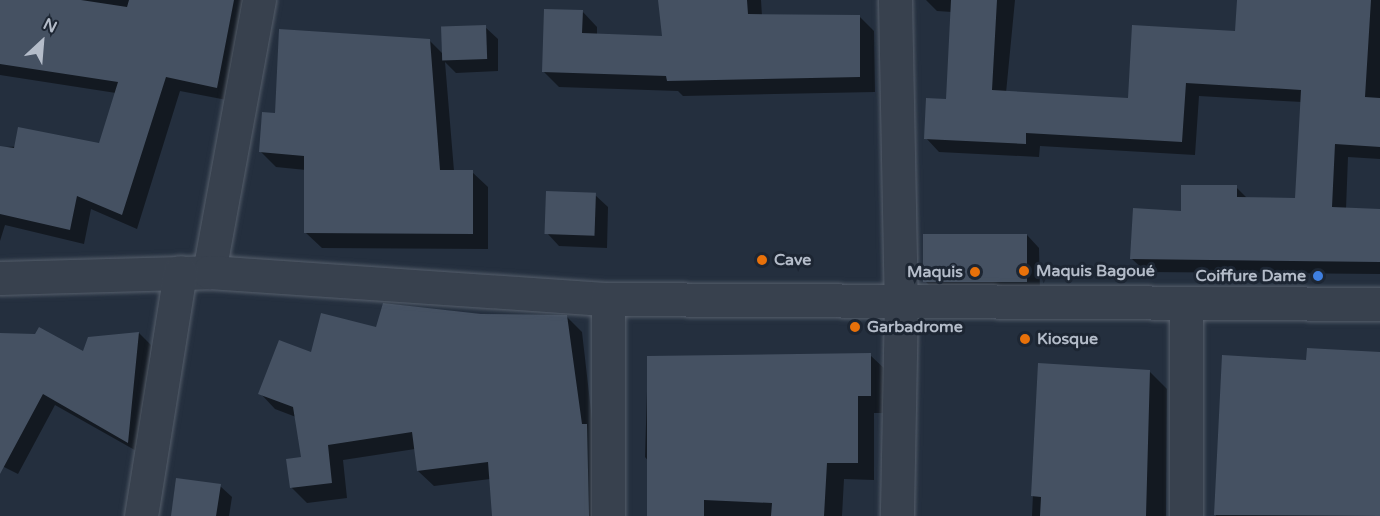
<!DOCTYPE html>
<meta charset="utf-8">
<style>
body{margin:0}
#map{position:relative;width:1380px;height:516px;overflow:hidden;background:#242f3e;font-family:"Varela Round",sans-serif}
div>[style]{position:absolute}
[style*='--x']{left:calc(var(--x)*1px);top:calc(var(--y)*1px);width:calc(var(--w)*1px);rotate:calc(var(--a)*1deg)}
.shadow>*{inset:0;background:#0007}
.building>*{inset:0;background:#455162;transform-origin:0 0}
.roads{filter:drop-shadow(0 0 2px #565f6c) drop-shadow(0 0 2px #565f6c)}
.minor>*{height:33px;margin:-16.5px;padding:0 16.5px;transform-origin:16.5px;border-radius:16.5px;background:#38414e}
.dots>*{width:16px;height:16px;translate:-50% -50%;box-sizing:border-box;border:3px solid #1d2633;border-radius:50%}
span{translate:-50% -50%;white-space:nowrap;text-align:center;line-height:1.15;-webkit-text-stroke:6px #1d2633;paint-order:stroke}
.poi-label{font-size:16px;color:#b4bcc9;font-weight:700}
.left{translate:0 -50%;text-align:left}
.right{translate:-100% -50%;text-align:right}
.north{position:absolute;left:12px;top:12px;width:60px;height:60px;-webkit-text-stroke:4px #1d2633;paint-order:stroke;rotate:26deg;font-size:16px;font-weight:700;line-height:24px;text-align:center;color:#b4bcc9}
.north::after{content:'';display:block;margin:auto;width:21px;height:27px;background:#b4bcc9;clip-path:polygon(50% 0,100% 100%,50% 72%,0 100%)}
</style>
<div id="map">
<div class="shadow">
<div style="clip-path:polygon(0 0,248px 0,232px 101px,180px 91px,137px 229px,91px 209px,84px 244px,5px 225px,0 241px,0 147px,100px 145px,116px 93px,0 75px)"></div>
<div style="clip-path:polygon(659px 0,761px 0,762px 16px,859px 16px,874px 31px,875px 92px,683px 96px,678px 91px,559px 87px,543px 71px,582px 11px,597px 27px,597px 35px,663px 37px)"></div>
<div style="clip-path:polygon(926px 0,1015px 0,1006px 93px,1130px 100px,1236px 33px,1238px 0,1380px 0,1380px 159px,1348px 157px,1346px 209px,1380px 211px,1380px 274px,1146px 272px,1132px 259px,1182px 212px,1236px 187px,1248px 199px,1296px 199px,1302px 102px,1199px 96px,1195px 155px,1040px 146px,1039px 157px,939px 152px,926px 138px,948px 100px,952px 12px,937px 11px)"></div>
<div style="clip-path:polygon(485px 27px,498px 39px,498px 71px,456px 73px,445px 62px,454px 171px,472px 172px,488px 187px,488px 249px,322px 248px,306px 233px,306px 170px,276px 167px,260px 151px,277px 114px,429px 40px,444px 55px)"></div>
<div style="clip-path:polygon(595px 195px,608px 207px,607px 248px,559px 246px,547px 233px)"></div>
<div style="clip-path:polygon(1027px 235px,1039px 248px,1040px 293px,938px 294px,925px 281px)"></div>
<div style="clip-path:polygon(481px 315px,567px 317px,582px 332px,603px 516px,493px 516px,490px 479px,434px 486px,418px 471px,415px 449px,343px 460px,347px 498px,307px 503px,291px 487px,303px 459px,296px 417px,275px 409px,260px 393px,312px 354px,377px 329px)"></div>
<div style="clip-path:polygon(139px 333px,151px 345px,140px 453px,55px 405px,18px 474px,0 465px,0 334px,84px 353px)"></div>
<div style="clip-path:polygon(1380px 354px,1380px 516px,1216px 516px,1223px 357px,1307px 361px)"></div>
<div style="clip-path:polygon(870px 355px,888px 372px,888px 413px,874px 413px,874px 480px,844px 479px,842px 516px,650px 516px,650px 463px,645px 457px,648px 358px)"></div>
<div style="clip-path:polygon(1039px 365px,1149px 371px,1167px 389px,1166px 516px,1032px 516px)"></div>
<div style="clip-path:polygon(220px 486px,232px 497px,229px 516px,172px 516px)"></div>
</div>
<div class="building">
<div style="clip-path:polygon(0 0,81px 0,127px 7px,129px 0,234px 0,217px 88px,166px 77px,122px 215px,77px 196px,70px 230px,0 214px,0 146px,14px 148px,18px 127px,99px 143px,118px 82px,0 64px)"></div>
<div style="clip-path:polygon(658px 0,747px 0,748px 14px,860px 15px,860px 77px,667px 81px,666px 76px,542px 72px,544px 9px,583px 10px,582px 33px,662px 36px)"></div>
<div style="clip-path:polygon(951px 0,997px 0,992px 90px,1128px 98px,1132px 25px,1235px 31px,1237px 0,1371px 0,1365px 97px,1380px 98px,1380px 147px,1335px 144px,1332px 207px,1380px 209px,1380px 262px,1130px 259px,1133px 208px,1181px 211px,1181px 185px,1237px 185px,1237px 197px,1295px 198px,1301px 90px,1186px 83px,1182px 142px,1026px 133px,1026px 144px,924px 139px,926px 98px,946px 99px)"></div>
<div style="left:486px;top:25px;width:34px;height:45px;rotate:88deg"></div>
<div style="clip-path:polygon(279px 29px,430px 39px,440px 170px,473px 170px,473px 234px,304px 233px,304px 156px,259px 152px,262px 112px,275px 113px)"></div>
<div style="left:546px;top:191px;width:50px;height:43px;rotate:2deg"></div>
<div style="left:923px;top:234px;width:104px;height:48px"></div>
<div style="clip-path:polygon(383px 303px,481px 314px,567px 315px,582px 424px,587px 424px,589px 516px,492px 516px,488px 462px,417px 471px,412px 432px,328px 445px,332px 483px,290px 488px,286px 459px,301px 457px,293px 407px,258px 394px,279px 340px,311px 352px,321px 313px,376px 327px)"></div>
<div style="clip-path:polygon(39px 327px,83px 351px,88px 337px,139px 332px,128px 443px,43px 394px,0 474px,0 333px,35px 334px)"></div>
<div style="clip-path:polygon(1307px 348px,1380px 352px,1380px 516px,1214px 515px,1222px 355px,1306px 360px)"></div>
<div style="clip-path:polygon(871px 353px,871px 396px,858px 396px,858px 463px,827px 463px,824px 516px,771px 516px,772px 503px,704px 500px,704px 516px,647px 516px,647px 356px)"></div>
<div style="clip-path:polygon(1038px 363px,1150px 370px,1146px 516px,1040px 516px,1041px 497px,1031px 496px)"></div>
<div style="clip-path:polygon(176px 478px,221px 484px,216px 516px,171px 516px)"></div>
</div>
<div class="roads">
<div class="minor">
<div style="--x:895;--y:0;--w:302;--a:88.9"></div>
<div style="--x:901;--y:302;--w:214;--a:91.1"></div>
<div style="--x:209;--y:272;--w:277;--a:-79.6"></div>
<div style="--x:0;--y:278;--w:209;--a:-1.6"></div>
<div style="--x:209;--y:272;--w:400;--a:3.9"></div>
<div style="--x:608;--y:299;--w:772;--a:0.37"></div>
<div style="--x:608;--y:299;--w:217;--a:90"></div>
<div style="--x:141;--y:516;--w:247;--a:-80.9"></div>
<div style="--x:1186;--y:516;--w:213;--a:-90"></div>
</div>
</div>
<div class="dots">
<div style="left:762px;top:260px;background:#e8710a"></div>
<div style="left:1024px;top:271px;background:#e8710a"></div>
<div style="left:975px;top:272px;background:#e8710a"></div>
<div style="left:1318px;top:276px;background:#3f7fe0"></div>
<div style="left:855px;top:327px;background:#e8710a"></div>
<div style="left:1025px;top:339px;background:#e8710a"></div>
</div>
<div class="poi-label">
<span class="left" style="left:774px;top:260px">Cave</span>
<span class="left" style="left:1036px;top:271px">Maquis Bagoué</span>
<span class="right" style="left:963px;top:272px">Maquis</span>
<span class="right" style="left:1306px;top:276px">Coiffure Dame</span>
<span class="left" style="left:867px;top:327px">Garbadrome</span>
<span class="left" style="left:1037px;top:339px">Kiosque</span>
</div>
<div class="north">N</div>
</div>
